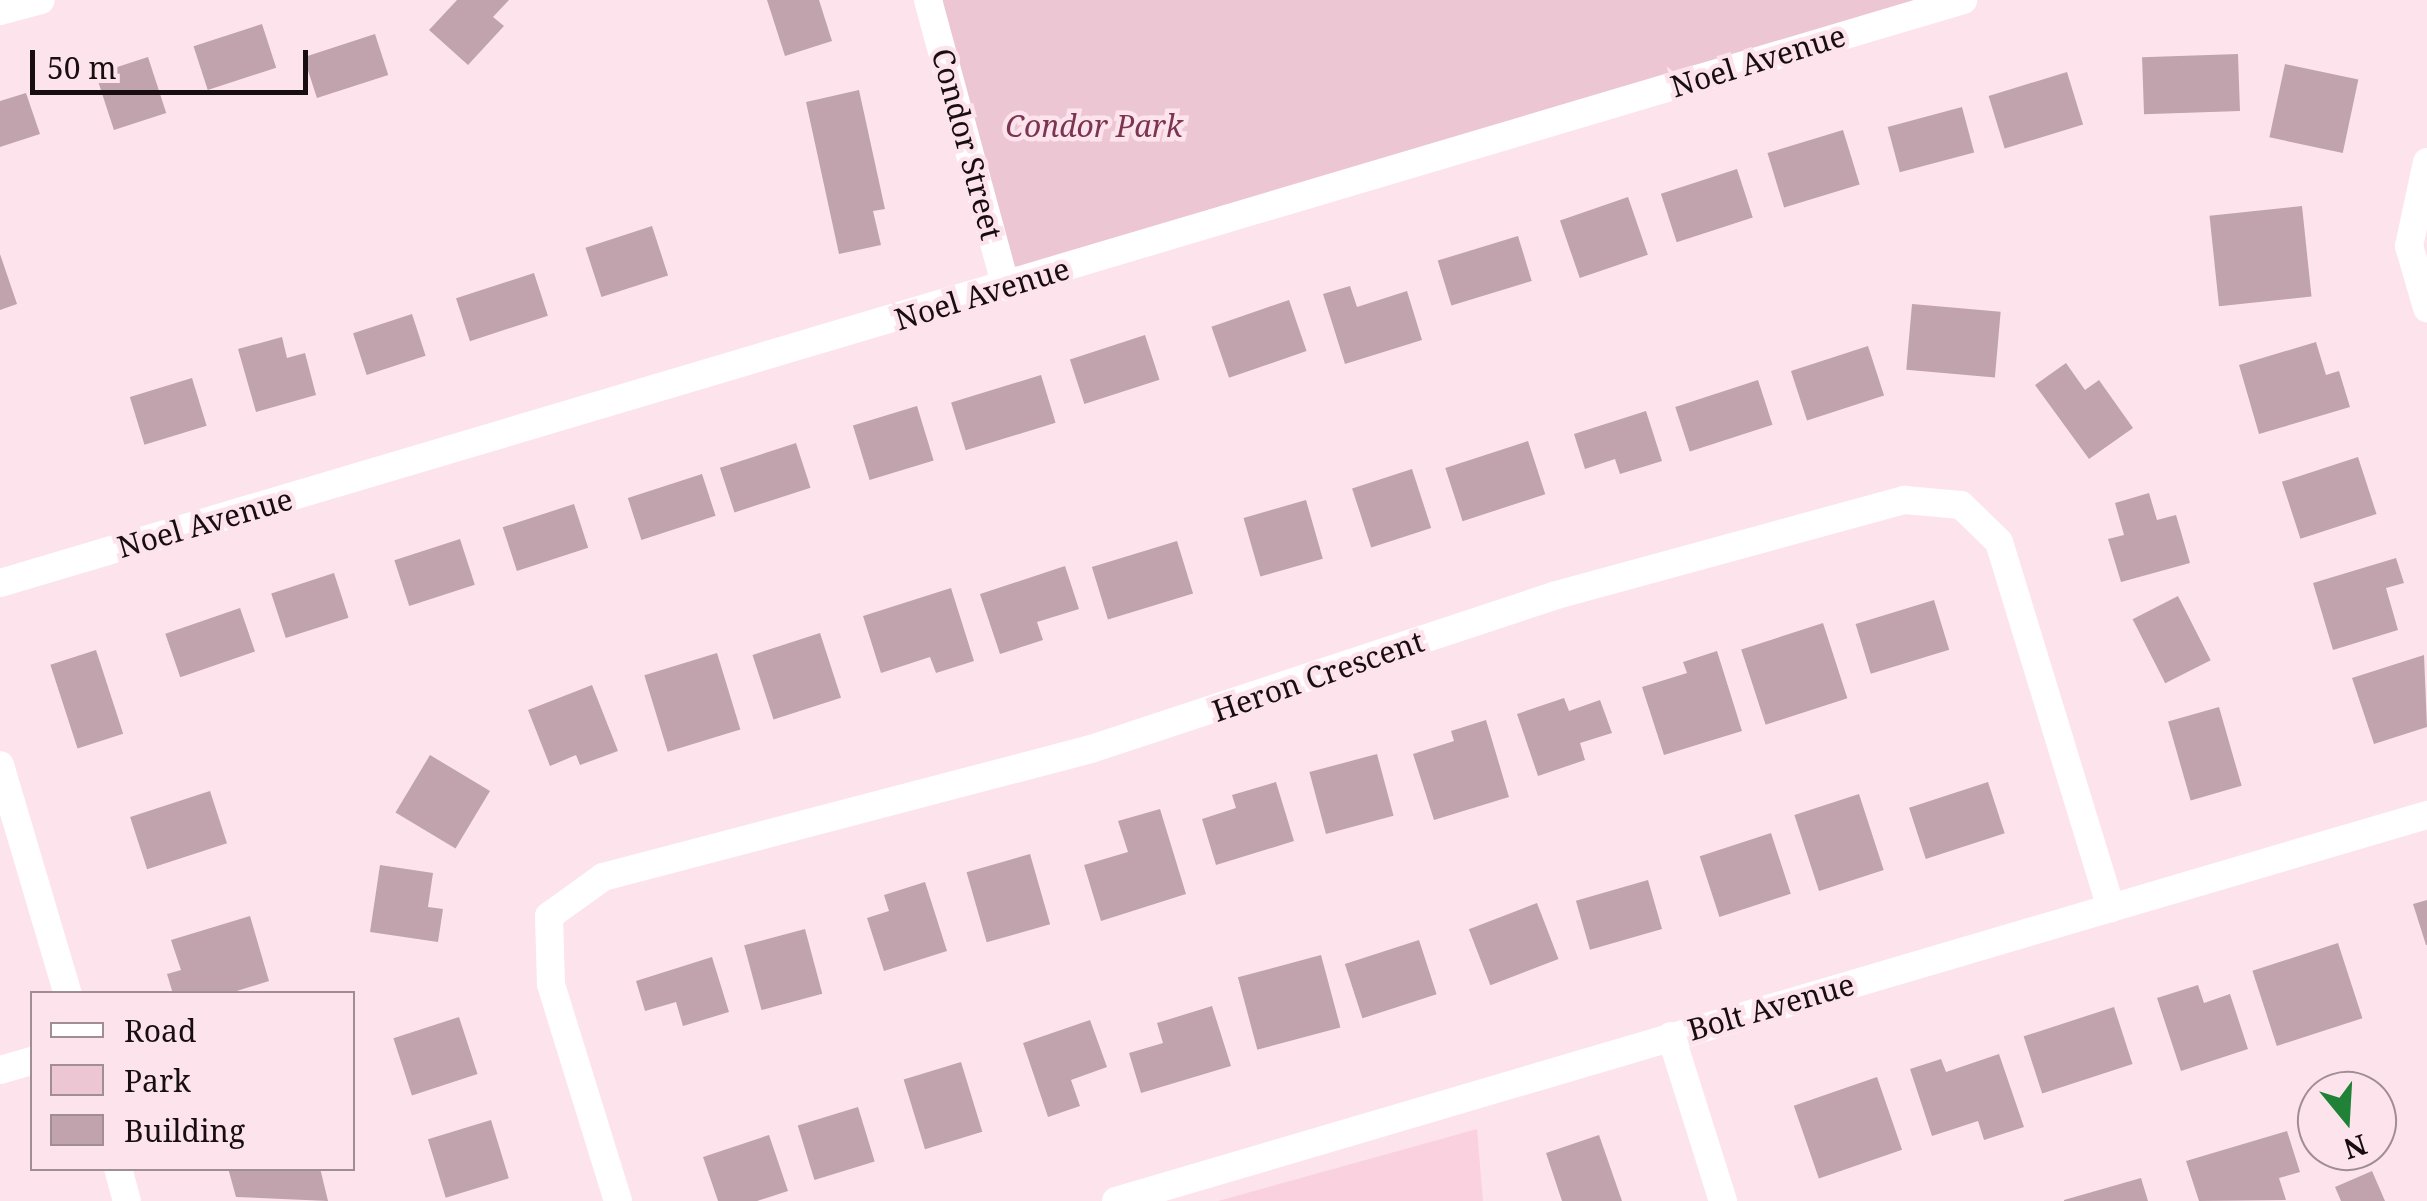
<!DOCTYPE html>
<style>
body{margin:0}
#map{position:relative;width:2427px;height:1201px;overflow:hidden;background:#fde4ec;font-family:"Noto Serif",serif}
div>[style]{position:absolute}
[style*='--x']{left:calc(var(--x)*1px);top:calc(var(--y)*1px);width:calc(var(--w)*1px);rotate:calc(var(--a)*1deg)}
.built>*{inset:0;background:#fad2df}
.green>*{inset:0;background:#ecc6d2}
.building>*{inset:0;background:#c1a3ad;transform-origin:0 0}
.street>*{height:28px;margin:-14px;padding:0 14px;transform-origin:14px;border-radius:14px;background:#fff}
span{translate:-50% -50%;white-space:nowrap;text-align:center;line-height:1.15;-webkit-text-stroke:9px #fde4ec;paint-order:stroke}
.street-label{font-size:30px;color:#180e11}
.park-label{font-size:30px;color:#7b3451;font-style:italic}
.legend{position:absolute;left:30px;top:991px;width:325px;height:180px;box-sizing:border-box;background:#fde4ec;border:2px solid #a18e94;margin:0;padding:12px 18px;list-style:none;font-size:30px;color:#180e11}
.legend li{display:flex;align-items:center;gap:20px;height:50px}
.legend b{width:50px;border:2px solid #a18e94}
.north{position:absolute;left:2297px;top:1071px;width:100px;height:100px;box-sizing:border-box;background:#fde4ec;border:2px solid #a18e94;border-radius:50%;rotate:162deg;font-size:28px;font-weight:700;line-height:40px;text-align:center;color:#180e11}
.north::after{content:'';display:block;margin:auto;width:35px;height:45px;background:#1f8236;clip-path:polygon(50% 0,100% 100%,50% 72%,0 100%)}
.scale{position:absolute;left:30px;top:50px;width:278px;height:45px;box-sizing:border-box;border:5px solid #180e11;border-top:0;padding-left:12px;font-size:30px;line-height:35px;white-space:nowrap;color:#180e11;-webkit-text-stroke:8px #fde4ec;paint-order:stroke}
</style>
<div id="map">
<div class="built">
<div style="clip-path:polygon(1477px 1129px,1483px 1201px,1218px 1201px)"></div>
</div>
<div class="green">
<div style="clip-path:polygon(928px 0,1963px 0,1006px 287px)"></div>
</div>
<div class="building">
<div style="clip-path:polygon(457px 0,509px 0,493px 17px,504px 26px,468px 65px,429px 30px)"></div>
<div style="clip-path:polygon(767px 0,819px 0,832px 41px,785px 56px)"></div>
<div style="left:262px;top:24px;width:46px;height:72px;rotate:72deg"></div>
<div style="left:375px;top:34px;width:43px;height:75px;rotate:72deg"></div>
<div style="left:2238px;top:54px;width:57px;height:96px;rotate:88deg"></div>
<div style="left:148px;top:57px;width:59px;height:55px;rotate:72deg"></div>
<div style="left:2285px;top:64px;width:75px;height:75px;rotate:12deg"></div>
<div style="left:2067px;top:72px;width:55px;height:82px;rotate:73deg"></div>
<div style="clip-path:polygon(859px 90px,885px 209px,873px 211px,881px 245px,839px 254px,806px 102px)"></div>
<div style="clip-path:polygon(26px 93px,40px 134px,0 147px,0 101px)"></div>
<div style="left:1962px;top:107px;width:47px;height:77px;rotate:75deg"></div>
<div style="left:1843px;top:130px;width:57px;height:79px;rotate:73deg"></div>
<div style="left:1737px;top:169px;width:51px;height:80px;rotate:72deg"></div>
<div style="left:1628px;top:197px;width:61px;height:72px;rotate:71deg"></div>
<div style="left:2302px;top:206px;width:91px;height:93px;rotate:84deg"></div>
<div style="left:652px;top:226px;width:52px;height:70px;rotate:72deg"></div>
<div style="left:1518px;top:236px;width:47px;height:84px;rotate:73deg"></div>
<div style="clip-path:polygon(0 254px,17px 304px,0 310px)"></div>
<div style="left:534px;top:273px;width:45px;height:82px;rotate:72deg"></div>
<div style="clip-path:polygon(1350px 286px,1357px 307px,1407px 291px,1422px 340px,1345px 364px,1323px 294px)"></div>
<div style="left:1289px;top:300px;width:54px;height:82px;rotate:71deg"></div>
<div style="left:1912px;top:304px;width:89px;height:66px;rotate:5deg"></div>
<div style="left:412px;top:314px;width:44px;height:62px;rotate:72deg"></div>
<div style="left:1145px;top:335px;width:47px;height:79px;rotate:72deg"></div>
<div style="clip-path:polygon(282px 337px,287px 358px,305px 353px,316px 395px,256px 412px,238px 349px)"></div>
<div style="clip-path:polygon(2316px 342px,2326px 375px,2339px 371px,2350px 407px,2259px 434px,2239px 365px)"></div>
<div style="left:1868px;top:346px;width:52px;height:81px;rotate:72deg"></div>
<div style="clip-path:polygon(2066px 363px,2085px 390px,2099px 380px,2133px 428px,2089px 459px,2035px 385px)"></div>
<div style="left:1041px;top:375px;width:50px;height:94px;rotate:73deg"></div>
<div style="left:192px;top:378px;width:50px;height:65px;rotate:73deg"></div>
<div style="left:1758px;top:380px;width:47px;height:87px;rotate:72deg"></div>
<div style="left:917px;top:406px;width:57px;height:67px;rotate:73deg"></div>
<div style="clip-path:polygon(1646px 411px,1662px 461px,1620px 474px,1615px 459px,1585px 469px,1574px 434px)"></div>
<div style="left:1528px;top:441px;width:56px;height:87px;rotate:72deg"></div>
<div style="left:796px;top:443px;width:47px;height:80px;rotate:72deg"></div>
<div style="left:2358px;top:457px;width:60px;height:80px;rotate:72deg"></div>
<div style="left:1412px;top:469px;width:62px;height:63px;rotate:72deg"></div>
<div style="left:702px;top:474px;width:44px;height:78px;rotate:72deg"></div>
<div style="clip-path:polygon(2149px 493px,2157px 520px,2176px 515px,2190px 563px,2121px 582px,2108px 539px,2124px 535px,2115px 503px)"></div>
<div style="left:1306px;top:500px;width:61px;height:65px;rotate:74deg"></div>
<div style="left:574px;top:504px;width:46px;height:75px;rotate:72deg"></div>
<div style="left:460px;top:539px;width:48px;height:69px;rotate:72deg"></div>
<div style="left:1177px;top:541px;width:55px;height:89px;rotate:73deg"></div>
<div style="clip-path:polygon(2396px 558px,2404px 583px,2386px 588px,2398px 630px,2333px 650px,2313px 583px)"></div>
<div style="clip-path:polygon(1065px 566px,1079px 609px,1037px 622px,1043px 640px,1000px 654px,980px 594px)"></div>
<div style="left:334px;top:573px;width:47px;height:66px;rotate:72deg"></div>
<div style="clip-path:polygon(951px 588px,974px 661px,936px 673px,930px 657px,881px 673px,863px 616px)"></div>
<div style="left:2178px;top:596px;width:72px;height:51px;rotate:63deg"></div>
<div style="left:1934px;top:600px;width:52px;height:82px;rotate:73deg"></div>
<div style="left:240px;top:608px;width:46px;height:79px;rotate:71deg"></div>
<div style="left:1823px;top:623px;width:79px;height:86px;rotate:72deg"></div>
<div style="left:820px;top:633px;width:68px;height:71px;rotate:72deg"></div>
<div style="left:96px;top:650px;width:88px;height:48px;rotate:72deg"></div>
<div style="clip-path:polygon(1717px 651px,1742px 731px,1664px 755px,1642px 687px,1687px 673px,1683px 662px)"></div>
<div style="left:717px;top:653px;width:80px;height:76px;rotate:73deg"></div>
<div style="clip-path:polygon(2424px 655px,2427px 727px,2374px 744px,2352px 678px)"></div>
<div style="clip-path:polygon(592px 685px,618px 751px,580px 765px,576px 755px,550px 766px,528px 710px)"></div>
<div style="clip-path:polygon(1564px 698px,1569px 711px,1600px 700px,1612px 733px,1580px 743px,1585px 760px,1538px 776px,1517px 714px)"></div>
<div style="left:2219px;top:707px;width:82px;height:53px;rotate:74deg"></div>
<div style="clip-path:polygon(1486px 720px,1509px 797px,1434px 820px,1413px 754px,1454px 741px,1451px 731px)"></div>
<div style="left:1377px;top:754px;width:64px;height:70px;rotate:75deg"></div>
<div style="left:430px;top:755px;width:70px;height:67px;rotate:31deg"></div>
<div style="clip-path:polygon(1276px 782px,1294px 841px,1216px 865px,1202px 819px,1236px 808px,1232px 795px)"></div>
<div style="left:1988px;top:782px;width:54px;height:83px;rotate:72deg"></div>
<div style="left:210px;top:791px;width:55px;height:84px;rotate:72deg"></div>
<div style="left:1859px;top:794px;width:80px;height:68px;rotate:72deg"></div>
<div style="clip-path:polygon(1160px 809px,1186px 894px,1101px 921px,1084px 865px,1128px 852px,1118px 821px)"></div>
<div style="left:1771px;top:833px;width:64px;height:75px;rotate:72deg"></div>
<div style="left:1030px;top:854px;width:73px;height:66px;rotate:74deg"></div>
<div style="clip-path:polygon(380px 865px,433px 873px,428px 907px,443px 909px,438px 942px,370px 932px)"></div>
<div style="left:1648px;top:880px;width:51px;height:75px;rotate:74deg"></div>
<div style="clip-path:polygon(925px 882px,947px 951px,884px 971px,867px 918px,889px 911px,884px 895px)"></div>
<div style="clip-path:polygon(2427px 900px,2427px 945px,2426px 945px,2413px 904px)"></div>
<div style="left:1537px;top:903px;width:60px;height:73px;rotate:69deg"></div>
<div style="clip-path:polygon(250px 916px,269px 981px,227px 994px,173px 994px,167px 974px,181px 970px,171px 940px)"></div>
<div style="left:805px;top:929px;width:67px;height:63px;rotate:75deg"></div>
<div style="left:1419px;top:940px;width:57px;height:78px;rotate:72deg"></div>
<div style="left:2338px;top:943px;width:79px;height:90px;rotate:72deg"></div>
<div style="left:1321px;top:955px;width:75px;height:86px;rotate:75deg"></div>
<div style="clip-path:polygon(712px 957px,729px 1012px,683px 1026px,676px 1002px,645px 1011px,636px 981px)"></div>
<div style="clip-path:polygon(2198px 985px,2204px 1003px,2230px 994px,2248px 1049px,2181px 1071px,2157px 998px)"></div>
<div style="clip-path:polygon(1212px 1006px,1231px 1066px,1141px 1093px,1129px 1053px,1163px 1043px,1157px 1023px)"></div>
<div style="left:2114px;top:1007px;width:60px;height:95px;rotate:72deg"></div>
<div style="left:459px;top:1017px;width:60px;height:69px;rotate:72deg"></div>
<div style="clip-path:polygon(1090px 1020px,1107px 1067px,1071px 1080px,1080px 1106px,1048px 1117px,1023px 1043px)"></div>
<div style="clip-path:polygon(1999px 1054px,2024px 1127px,1984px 1140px,1978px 1121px,1932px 1136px,1910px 1069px,1941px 1059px,1946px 1072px)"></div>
<div style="left:961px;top:1062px;width:73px;height:60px;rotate:73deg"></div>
<div style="left:1877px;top:1077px;width:77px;height:88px;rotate:71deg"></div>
<div style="left:858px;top:1107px;width:57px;height:63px;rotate:73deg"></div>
<div style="left:491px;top:1120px;width:61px;height:66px;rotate:73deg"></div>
<div style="clip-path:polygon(2287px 1131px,2300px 1172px,2279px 1178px,2286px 1200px,2199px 1201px,2186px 1161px)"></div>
<div style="clip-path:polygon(769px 1135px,788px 1191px,757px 1201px,718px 1201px,703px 1157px)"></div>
<div style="clip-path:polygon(1599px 1135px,1622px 1201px,1562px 1201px,1546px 1153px)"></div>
<div style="clip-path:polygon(228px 1168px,320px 1168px,328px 1201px,236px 1197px)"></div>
<div style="clip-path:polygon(2372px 1171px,2385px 1201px,2341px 1201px,2335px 1187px)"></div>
<div style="clip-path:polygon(2141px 1178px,2148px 1201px,2064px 1201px,2064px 1200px)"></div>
</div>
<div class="street">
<div style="--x:928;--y:0;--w:297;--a:74.8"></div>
<div style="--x:0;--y:11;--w:42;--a:-15"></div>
<div style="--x:2427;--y:162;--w:86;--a:102.1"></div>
<div style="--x:2409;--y:246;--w:65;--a:73.8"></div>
<div style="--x:0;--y:583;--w:2048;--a:-16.54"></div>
<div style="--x:0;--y:765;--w:239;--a:73.5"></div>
<div style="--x:1671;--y:1036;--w:173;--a:72.5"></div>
<div style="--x:0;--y:1070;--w:33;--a:-16"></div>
<div style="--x:118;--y:1168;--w:34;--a:75"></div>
<div style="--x:618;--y:1201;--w:227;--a:-107.2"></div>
<div style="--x:551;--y:984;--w:68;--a:-91.7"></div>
<div style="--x:549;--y:916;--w:67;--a:-35.8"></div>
<div style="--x:603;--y:877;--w:505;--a:-14.7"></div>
<div style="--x:1091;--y:749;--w:487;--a:-18.3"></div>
<div style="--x:1553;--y:596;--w:365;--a:-15.3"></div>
<div style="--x:1905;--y:500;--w:56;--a:5.1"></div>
<div style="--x:1961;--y:505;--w:53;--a:44.2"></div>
<div style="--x:1999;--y:542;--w:383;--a:73"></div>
<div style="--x:1116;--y:1201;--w:1367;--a:-16.41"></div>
</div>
<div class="street-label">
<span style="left:1758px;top:61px;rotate:-17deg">Noel Avenue</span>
<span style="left:967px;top:144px;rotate:75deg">Condor Street</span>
<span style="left:982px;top:294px;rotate:-17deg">Noel Avenue</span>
<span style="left:205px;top:523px;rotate:-16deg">Noel Avenue</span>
<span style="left:1318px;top:676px;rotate:-19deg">Heron Crescent</span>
<span style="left:1771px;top:1007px;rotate:-16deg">Bolt Avenue</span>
</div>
<div class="park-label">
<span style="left:1094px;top:126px">Condor Park</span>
</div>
<ul class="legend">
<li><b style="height:12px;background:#fff"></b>Road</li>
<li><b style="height:28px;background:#ecc6d2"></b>Park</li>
<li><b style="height:28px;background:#c1a3ad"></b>Building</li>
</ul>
<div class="north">N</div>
<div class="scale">50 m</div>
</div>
